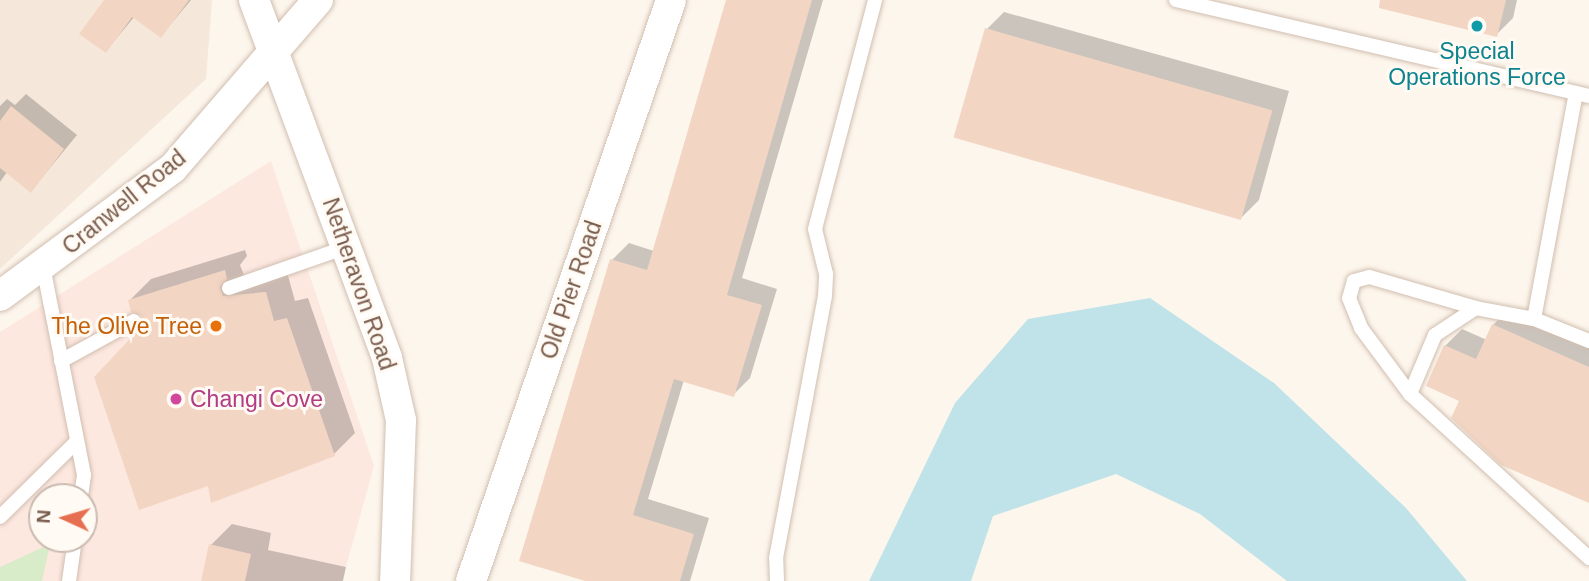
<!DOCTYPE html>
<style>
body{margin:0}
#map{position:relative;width:1589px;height:581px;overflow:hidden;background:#fdf6ec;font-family:Arial,sans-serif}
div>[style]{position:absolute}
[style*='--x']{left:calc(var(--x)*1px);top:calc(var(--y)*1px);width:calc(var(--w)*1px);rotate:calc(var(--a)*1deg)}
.residential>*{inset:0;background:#f5e8da}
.commercial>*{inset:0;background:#fde8e0}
.green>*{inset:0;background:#d8ecc9}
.water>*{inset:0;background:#bfe3e8}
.shadow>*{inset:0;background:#0003}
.building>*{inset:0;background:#f3d5c3;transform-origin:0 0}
.roads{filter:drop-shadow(0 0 2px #d1beb0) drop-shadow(0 0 2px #d1beb0)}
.service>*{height:14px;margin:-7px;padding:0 7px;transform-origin:7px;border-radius:7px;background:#fff}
.minor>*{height:30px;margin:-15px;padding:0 15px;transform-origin:15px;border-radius:15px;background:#fff}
.dots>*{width:19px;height:19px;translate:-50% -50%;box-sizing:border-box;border:4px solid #fffaf3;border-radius:50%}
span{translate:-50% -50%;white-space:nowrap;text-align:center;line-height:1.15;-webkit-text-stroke:6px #fffaf3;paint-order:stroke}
.culture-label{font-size:23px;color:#0d838f}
.street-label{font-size:23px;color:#7a5c4d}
.food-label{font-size:23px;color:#c56008}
.right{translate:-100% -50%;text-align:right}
.hotel-label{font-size:23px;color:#b23c85}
.left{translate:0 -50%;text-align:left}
.north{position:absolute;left:28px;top:483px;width:70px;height:70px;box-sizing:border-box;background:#fffaf3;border:2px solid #cabbb1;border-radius:50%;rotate:274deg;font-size:19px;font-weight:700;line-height:28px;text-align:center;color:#7a5c4d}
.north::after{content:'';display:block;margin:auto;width:24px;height:32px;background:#e76f51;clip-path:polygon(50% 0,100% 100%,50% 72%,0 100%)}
</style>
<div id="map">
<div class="residential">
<div style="clip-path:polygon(0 0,212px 0,206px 79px,0 269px)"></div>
</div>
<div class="commercial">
<div style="clip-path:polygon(evenodd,271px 161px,374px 466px,342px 581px,0 581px,0 332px,271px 161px,42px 497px,84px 497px,84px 539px,42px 539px,42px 497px)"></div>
</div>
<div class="green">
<div style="clip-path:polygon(50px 544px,42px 581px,0 581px,0 567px)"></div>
</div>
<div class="water">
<div style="clip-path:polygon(1150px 298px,1274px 383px,1406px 508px,1467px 581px,1287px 581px,1200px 514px,1116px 474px,993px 516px,971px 581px,869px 581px,955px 403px,1028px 319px)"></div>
</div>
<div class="shadow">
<div style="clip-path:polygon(106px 0,191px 0,161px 36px,135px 16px,106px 51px)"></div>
<div style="clip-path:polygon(728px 0,823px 0,742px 278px,777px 289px,750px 378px,733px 395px,684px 380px,648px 499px,709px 518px,690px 581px,591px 581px,612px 260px,629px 243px,654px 251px)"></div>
<div style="clip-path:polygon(1417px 0,1517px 0,1513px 18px,1496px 35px)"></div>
<div style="clip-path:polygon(1004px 12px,1289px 91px,1259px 200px,1242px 217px,987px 29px)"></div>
<div style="clip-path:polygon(26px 94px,77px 135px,31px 191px,7px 172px,0 182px,0 106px,7px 99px,15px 105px)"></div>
<div style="clip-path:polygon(245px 250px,247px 256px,240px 265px,244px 275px,287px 272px,295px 301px,308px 298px,355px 433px,334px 454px,210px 483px,144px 326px,144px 315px,130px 300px,151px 279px)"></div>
<div style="clip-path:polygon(1510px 308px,1589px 343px,1589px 501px,1461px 400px,1445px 346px,1462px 329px,1487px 340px,1493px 325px)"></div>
<div style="clip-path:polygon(232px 524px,271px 533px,268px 550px,346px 567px,343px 581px,203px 581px,211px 545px)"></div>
</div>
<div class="building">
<div style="clip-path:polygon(104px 0,189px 0,161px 38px,132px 17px,106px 53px,79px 34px)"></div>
<div style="clip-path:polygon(726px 0,812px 0,727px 295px,762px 305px,734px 397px,674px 379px,633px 515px,694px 534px,680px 581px,585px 581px,519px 561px,610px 259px,647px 270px)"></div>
<div style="clip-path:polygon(1380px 0,1506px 0,1497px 37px,1379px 8px)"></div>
<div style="left:985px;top:28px;width:299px;height:114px;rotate:16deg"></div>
<div style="clip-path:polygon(11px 106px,64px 149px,31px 193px,0 168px,0 121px)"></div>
<div style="clip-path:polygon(225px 270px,227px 279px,220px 287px,223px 296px,266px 292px,274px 321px,287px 318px,335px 456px,211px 503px,208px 486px,139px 510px,94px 377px,143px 325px,142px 316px,131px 312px,128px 300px)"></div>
<div style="clip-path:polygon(1492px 324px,1589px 367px,1589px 503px,1501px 465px,1451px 418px,1459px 401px,1426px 386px,1444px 345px,1476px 359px)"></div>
<div style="clip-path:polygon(209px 544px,251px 554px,245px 581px,201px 581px)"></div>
</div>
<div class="roads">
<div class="service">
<div style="--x:1176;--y:0;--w:424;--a:13.1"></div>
<div style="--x:43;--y:266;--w:213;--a:78.9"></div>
<div style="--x:84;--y:475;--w:22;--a:98"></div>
<div style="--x:229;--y:288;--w:125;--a:-19.2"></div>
<div style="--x:1534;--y:319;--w:230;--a:-79.5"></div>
<div style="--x:1589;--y:341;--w:59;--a:-158.2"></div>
<div style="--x:1534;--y:319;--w:59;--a:-169.3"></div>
<div style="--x:1476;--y:308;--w:111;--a:-163.8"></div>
<div style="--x:1369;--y:277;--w:16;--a:165"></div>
<div style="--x:1354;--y:281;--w:18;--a:106"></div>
<div style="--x:1349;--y:298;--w:32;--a:68"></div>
<div style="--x:1361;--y:328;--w:82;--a:53.4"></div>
<div style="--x:1410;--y:394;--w:243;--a:42.5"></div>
<div style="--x:61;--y:361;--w:83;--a:-28.7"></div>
<div style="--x:1410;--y:394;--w:64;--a:-67"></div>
<div style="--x:1435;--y:335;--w:49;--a:-33.4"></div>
<div style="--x:0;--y:517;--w:108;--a:-44.6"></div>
<div style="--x:69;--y:581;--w:42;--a:-81.9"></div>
<div style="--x:777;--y:581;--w:23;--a:-92"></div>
<div style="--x:776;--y:558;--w:267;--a:-79.4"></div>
<div style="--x:825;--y:296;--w:22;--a:-87"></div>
<div style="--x:826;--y:274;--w:46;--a:-103.7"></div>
<div style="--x:815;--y:229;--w:237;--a:-75.3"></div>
</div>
<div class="minor">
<div style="--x:254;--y:0;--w:382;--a:69.6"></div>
<div style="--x:387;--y:358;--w:64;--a:77.3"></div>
<div style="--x:401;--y:420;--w:161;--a:92.1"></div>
<div style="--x:0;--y:296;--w:215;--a:-36.5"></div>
<div style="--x:173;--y:168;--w:222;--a:-49.2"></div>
<div style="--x:471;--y:581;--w:614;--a:-71"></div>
</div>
</div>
<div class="dots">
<div style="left:1477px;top:26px;background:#0f9aa8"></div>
<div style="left:216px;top:326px;background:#e8710a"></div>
<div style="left:176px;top:399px;background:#d1479c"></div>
</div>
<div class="culture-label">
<span style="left:1477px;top:64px">Special<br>Operations Force</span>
</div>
<div class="street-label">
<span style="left:124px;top:202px;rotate:-39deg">Cranwell Road</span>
<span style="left:359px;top:284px;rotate:71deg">Netheravon Road</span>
<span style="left:571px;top:290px;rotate:-71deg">Old Pier Road</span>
</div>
<div class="food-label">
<span class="right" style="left:202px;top:326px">The Olive Tree</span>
</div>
<div class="hotel-label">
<span class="left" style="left:190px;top:399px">Changi Cove</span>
</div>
<div class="north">N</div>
</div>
